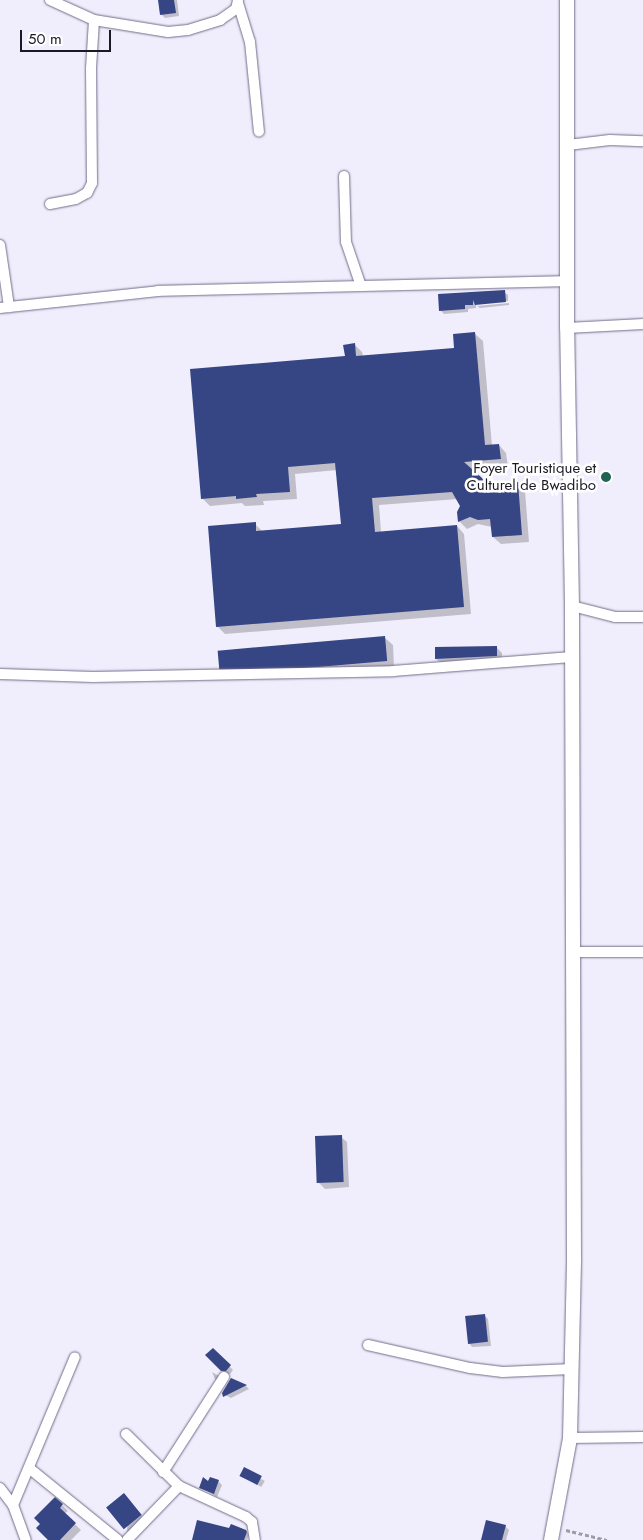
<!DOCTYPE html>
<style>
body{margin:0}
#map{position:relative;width:643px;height:1540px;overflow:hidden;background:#f0eefc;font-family:Jost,sans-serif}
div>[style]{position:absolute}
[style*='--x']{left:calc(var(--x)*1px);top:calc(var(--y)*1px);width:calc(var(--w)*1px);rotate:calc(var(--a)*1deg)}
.shadow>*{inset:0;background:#0003;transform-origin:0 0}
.building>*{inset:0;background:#364583;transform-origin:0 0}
.path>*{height:2.5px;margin-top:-1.25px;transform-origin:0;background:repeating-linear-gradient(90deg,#9e9ca9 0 4px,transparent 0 6.5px)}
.roads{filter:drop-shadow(0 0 1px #726b89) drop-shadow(0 0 1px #726b89)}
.minor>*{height:10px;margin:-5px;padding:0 5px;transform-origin:5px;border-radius:5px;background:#fff}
.secondary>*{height:14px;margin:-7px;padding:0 7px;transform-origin:7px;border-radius:7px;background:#fff}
.dots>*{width:14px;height:14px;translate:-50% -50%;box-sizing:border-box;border:2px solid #fff;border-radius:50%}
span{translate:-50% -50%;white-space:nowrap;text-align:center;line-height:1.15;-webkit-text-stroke:5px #fff;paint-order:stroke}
.poi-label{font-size:15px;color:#1c1925}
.right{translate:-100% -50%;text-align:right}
.scale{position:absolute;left:20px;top:30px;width:91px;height:22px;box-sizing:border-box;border:2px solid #1c1925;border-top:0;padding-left:6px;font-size:15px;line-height:18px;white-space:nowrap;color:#1c1925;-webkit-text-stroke:4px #fff;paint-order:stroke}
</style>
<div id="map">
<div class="shadow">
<div style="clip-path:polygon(160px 0,177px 0,179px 16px,165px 18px,162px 15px)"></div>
<div style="clip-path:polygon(504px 292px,508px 295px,508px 301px,476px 303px,476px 308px,468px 309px,468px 312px,444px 314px,440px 310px,439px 296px)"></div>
<div style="clip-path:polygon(509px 303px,509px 305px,480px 308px,477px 306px)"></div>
<div style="clip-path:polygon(475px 334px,483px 341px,492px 446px,499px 445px,506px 453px,508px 467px,471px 470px,489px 486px,518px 484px,525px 491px,529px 542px,501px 544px,493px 537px,492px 527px,478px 524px,467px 529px,459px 521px,462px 506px,458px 499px,379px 505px,381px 532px,457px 526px,464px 534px,471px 614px,225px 634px,217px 626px,255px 524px,263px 532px,342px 525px,337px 470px,295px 474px,297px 499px,263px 501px,264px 505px,245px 506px,242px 503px,210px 506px,202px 498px,347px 358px,354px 344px,362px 352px,363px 356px,455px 349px)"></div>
<div style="clip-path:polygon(385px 638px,393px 645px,394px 668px,227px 675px,219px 667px)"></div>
<div style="clip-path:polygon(496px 647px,502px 653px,502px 661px,442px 664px,436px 659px)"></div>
<div style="clip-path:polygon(341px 1137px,347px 1142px,349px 1187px,325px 1189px,319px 1183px)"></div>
<div style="clip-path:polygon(485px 1316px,488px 1319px,491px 1346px,472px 1347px,469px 1343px)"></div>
<div style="clip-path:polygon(213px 1349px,233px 1370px,230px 1374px,226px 1374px,207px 1355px)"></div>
<div style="clip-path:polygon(212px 1372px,219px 1376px,216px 1380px,215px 1379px)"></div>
<div style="clip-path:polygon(231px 1380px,246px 1386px,249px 1389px,231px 1398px,227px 1396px,223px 1393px)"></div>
<div style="left:244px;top:1469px;width:24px;height:7px;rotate:30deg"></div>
<div style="clip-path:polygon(218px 1481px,222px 1485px,217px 1497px,200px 1487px,208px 1482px)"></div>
<div style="clip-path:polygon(129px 1501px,147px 1521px,132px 1536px,127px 1531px)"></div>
<div style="clip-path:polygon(62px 1505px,68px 1511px,64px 1514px,81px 1530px,71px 1540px,50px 1540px,38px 1528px)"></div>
<div style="clip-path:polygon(505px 1526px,509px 1530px,506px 1540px,482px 1540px)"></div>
<div style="clip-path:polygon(230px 1530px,246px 1531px,249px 1535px,247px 1540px,197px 1540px)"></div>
</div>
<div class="building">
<div style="clip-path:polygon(158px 0,174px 0,176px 13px,160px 15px)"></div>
<div style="clip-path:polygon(505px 290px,506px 302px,475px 305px,473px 300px,473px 305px,465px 305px,465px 309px,439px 311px,438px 294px)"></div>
<div style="clip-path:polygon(475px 332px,485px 445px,499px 444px,501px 459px,464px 462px,482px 478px,486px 485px,518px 482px,522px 535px,492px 537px,490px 519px,478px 520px,470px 517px,458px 522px,457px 512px,460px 506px,452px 492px,372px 498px,375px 532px,457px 525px,464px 607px,216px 627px,208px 526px,256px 522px,256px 531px,341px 524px,335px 463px,288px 467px,290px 492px,256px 494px,257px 497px,236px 499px,236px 496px,201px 499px,190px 369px,345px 356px,343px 345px,355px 343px,356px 356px,454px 348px,453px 334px)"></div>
<div style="left:385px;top:636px;width:25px;height:168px;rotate:85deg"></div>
<div style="clip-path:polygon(497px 646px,497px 656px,435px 659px,435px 647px)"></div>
<div style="left:342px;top:1135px;width:47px;height:27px;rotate:88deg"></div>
<div style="left:485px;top:1314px;width:28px;height:20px;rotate:84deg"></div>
<div style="clip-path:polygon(213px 1348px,231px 1365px,226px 1371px,221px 1371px,205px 1355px)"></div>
<div style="clip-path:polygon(231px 1378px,247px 1385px,223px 1397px,222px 1393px)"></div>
<div style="left:244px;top:1467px;width:20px;height:10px;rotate:27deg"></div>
<div style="clip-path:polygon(203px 1477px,208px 1481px,210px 1477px,219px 1480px,214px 1494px,199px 1488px)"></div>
<div style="left:124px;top:1493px;width:28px;height:23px;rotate:51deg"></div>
<div style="clip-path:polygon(55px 1497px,63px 1504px,60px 1508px,76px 1523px,60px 1540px,48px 1540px,36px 1528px,40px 1524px,34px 1518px)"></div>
<div style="clip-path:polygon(197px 1520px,229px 1528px,231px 1524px,246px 1530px,247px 1532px,244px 1540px,192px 1540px)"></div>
<div style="clip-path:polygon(486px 1520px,506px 1525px,502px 1540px,481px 1540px)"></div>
</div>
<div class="path">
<div style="--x:566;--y:1530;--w:42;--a:13.7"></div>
</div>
<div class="roads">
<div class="minor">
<div style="--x:50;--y:0;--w:48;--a:24.4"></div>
<div style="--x:94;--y:20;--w:75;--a:9.2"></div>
<div style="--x:168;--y:32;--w:20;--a:-6"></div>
<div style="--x:188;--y:30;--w:34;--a:-17"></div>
<div style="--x:220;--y:20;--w:19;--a:-35"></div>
<div style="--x:236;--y:9;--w:9;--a:-77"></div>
<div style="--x:238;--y:3;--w:41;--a:72.9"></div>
<div style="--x:250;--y:42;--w:90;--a:84.3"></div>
<div style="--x:568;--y:145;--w:42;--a:-6.8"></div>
<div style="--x:610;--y:140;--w:33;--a:2"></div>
<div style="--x:344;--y:176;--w:66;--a:88.3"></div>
<div style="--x:346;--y:242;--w:46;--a:71.2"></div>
<div style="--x:50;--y:204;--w:26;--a:-11"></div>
<div style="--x:76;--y:199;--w:13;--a:-29"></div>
<div style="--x:87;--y:193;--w:11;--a:-63"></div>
<div style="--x:92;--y:183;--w:115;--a:-90.5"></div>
<div style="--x:91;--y:68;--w:48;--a:-86.4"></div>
<div style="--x:0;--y:245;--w:63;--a:81.7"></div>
<div style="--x:0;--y:308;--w:159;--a:-6.1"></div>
<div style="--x:158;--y:291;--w:409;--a:-1.4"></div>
<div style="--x:567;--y:328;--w:76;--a:-3"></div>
<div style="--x:572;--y:606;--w:44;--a:14.3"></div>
<div style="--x:615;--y:617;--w:28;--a:0"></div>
<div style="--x:0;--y:674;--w:93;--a:1.8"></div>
<div style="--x:93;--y:677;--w:300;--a:-1.1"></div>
<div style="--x:393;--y:671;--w:179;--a:-4.5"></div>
<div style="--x:572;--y:952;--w:71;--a:0"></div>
<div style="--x:368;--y:1345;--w:105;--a:12.7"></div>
<div style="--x:470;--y:1368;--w:33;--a:7"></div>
<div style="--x:503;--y:1372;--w:69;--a:-2.5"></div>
<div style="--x:126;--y:1434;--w:74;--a:44.5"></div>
<div style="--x:179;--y:1486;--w:74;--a:24.8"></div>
<div style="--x:246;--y:1517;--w:8;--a:40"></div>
<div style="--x:252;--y:1522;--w:18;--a:81"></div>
<div style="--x:570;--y:1438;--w:73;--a:-0.8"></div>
<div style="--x:29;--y:1468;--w:114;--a:39"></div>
<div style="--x:163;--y:1472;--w:113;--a:-57.3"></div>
<div style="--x:0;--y:1488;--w:21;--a:53"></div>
<div style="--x:13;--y:1505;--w:37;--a:70"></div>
<div style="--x:13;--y:1505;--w:160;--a:-67.3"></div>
<div style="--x:127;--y:1540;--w:75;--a:-46.1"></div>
</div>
<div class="secondary">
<div style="--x:551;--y:1540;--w:104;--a:-79.4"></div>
<div style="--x:570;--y:1438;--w:179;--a:-88.7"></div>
<div style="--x:574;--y:1259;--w:653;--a:-90.18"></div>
<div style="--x:572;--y:606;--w:278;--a:-91"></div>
<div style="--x:567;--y:328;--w:328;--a:-90"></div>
</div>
</div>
<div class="dots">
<div style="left:606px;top:477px;background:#1f6354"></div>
</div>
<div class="poi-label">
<span class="right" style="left:596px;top:477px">Foyer Touristique et<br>Culturel de Bwadibo</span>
</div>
<div class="scale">50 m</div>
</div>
